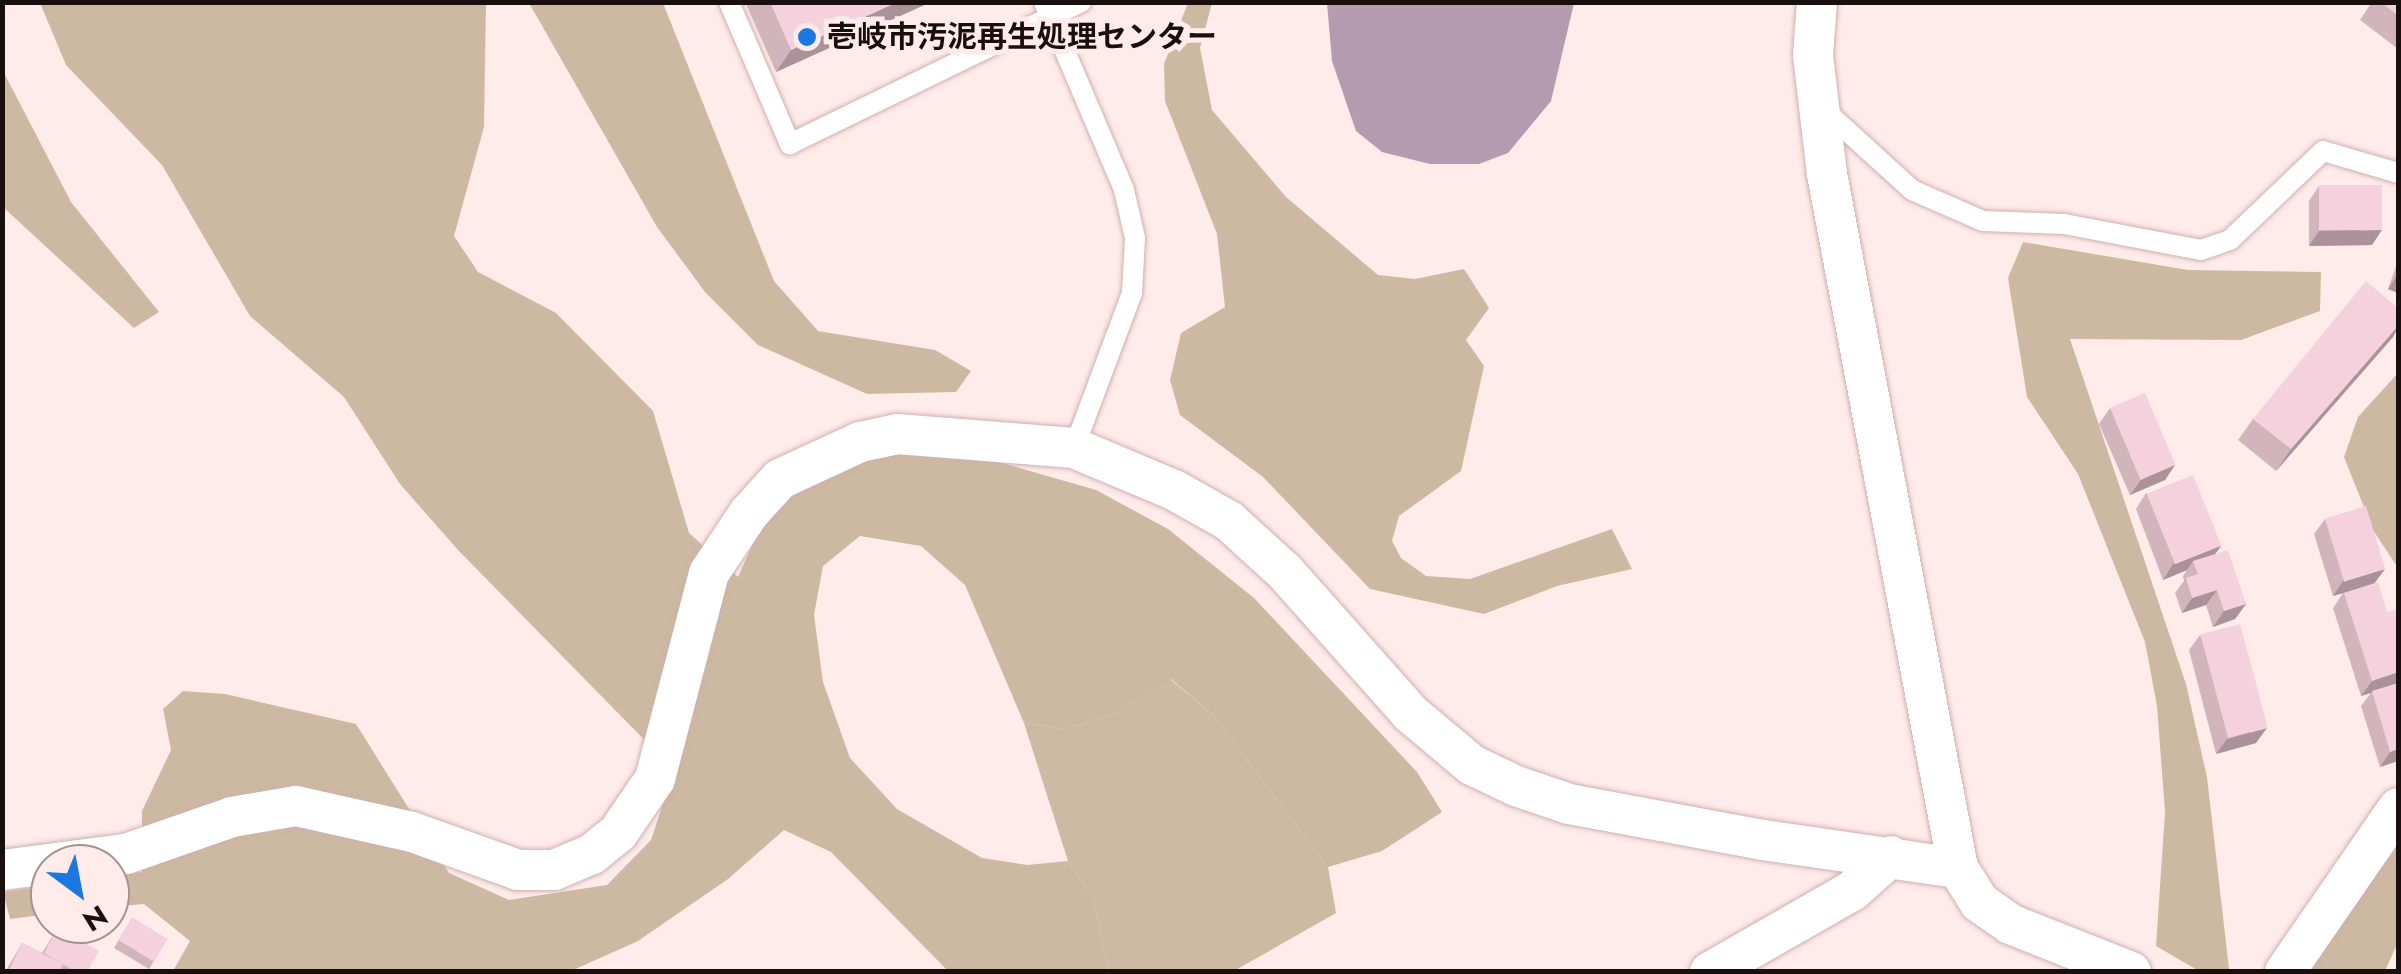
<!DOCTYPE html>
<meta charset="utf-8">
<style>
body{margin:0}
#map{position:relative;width:2401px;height:974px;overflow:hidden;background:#ffebea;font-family:Jost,"Noto Sans JP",sans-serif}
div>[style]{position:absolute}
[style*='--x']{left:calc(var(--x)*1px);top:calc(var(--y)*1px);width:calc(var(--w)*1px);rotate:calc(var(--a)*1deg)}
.green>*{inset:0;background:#cdbaa2}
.forest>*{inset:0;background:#cdb9a1}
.water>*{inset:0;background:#b49bb0}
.roads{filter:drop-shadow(0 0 2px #ceb0ae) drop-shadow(0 0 2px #ceb0ae)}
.lane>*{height:20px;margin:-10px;padding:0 10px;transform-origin:10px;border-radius:10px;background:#fff}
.street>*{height:40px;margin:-20px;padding:0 20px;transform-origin:20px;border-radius:20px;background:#fff}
.wall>*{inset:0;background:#d2b4bd;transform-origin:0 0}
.shaded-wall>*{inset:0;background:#ab929a}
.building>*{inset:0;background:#f4d1dc;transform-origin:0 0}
.dots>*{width:28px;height:28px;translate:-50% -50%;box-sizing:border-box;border:5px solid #ffebea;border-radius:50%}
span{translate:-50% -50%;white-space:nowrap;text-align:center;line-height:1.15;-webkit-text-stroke:10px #ffebea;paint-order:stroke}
.poi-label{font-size:30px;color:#190f0f;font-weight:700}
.left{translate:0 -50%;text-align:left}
.frame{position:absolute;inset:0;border:5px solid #190f0f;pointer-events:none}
.north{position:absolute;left:30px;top:844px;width:100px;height:100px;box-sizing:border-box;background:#ffebea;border:2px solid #a39392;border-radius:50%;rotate:148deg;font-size:28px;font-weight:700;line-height:40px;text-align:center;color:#190f0f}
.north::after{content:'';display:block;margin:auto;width:35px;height:45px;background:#1a78e1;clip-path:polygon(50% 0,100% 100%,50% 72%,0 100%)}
</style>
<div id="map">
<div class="green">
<div style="clip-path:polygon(1170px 679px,1212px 714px,1328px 867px,1336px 913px,1234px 971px,1109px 971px,1093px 898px,1068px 861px,1024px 723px,1065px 729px,1119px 712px)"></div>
</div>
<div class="forest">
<div style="clip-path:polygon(40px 3px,486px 3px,484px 127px,454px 236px,478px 272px,556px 313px,653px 411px,689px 533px,738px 577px,767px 512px,844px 462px,892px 450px,1002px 463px,1096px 490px,1168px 529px,1254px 598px,1417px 772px,1442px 812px,1382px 851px,1328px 867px,1212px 714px,1171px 679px,1119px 712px,1065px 729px,1024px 723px,965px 585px,921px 546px,860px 536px,823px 566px,814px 615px,823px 682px,850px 758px,897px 809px,982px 858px,1027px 865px,1068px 861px,1093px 898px,1109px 971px,948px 971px,831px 852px,784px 830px,728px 879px,638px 941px,571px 971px,173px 971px,190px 941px,144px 904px,110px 907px,110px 877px,142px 872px,142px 811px,171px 750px,163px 709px,183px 691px,225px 694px,356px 724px,449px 873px,509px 900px,607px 885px,651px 840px,674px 770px,458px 550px,400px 484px,344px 397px,250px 316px,162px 165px,66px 65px)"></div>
<div style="clip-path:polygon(529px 3px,663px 3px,774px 281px,818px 331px,935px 350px,971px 371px,956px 392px,867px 394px,758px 345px,705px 292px,657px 227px)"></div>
<div style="clip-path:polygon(1188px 3px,1212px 3px,1200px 48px,1212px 110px,1286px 197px,1378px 275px,1415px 279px,1464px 269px,1489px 308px,1466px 340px,1484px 366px,1461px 471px,1399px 516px,1392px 541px,1401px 558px,1426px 576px,1470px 579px,1612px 529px,1632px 569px,1557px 586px,1484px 614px,1370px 589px,1263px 477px,1180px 415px,1170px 380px,1181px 333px,1225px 307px,1217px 234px,1165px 101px,1164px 64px)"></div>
<div style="clip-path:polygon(2px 69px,71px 202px,159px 312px,134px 328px,3px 207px)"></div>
<div style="clip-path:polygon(2023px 242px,2188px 270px,2321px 272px,2320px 311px,2241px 340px,2070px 339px,2186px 684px,2207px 777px,2229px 969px,2199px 971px,2156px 946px,2165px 812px,2157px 706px,2145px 642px,2078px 474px,2027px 397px,2008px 278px)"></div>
<div style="clip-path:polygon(2398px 373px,2398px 568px,2373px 530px,2344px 457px,2358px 417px)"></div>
<div style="clip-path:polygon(2398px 845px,2398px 942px,2385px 971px,2303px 972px)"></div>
<div style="clip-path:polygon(50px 885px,50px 914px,10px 919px,3px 892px)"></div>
</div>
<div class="water">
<div style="clip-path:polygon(1327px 3px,1574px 2px,1574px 3px,1551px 101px,1508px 153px,1479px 164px,1430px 164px,1382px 152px,1356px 131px,1332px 61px)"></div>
</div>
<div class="roads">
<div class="lane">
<div style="--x:729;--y:2;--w:155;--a:66.8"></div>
<div style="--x:790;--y:144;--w:324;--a:-26"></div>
<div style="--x:1044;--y:2;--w:204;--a:66.9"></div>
<div style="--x:1124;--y:190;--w:49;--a:77.1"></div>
<div style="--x:1135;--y:238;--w:55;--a:93.1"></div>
<div style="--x:1132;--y:293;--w:165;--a:110.5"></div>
<div style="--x:1822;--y:108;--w:122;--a:42.3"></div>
<div style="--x:1912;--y:190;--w:77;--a:23.6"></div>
<div style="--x:1983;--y:221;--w:81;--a:2.1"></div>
<div style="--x:2064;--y:224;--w:139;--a:10.7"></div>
<div style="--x:2201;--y:250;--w:31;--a:-19"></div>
<div style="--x:2230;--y:240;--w:129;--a:-43.7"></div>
<div style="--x:2323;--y:151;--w:78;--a:16.3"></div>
</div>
<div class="street">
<div style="--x:1817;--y:2;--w:53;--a:94.3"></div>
<div style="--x:1813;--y:55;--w:120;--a:83.3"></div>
<div style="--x:1827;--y:174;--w:706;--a:79.31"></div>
<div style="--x:1958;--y:868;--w:40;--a:58"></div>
<div style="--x:1979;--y:902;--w:38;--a:35"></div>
<div style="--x:2010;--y:924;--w:130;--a:21.6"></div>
<div style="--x:2;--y:870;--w:125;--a:-7.4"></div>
<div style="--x:126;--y:854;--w:112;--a:-19.2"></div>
<div style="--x:232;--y:817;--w:65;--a:-9.8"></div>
<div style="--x:296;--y:806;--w:119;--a:12.6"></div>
<div style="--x:412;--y:832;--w:113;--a:19.7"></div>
<div style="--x:518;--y:870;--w:36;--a:0"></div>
<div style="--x:554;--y:870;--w:41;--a:-22.8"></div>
<div style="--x:592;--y:854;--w:33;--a:-39"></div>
<div style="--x:618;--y:833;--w:65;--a:-55.6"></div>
<div style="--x:655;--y:779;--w:213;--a:-75.3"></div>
<div style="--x:709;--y:573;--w:72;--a:-56.3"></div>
<div style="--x:749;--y:513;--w:46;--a:-47.6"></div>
<div style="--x:780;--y:479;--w:88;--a:-24.8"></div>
<div style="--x:860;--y:442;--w:38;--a:-12"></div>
<div style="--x:897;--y:434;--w:178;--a:4.5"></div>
<div style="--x:1074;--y:448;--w:108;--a:22.8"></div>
<div style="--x:1174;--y:490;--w:63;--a:29.4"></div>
<div style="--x:1229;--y:521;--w:76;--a:42.3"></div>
<div style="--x:1285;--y:572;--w:188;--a:48.4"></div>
<div style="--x:1410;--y:713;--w:81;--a:40"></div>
<div style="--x:1472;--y:765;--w:49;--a:25.5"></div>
<div style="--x:1516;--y:786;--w:56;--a:18.8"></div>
<div style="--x:1569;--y:804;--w:197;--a:10.5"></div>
<div style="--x:1763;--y:840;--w:197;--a:8.2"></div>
<div style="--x:1710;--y:972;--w:163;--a:-29.7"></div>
<div style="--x:1852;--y:891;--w:52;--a:-41.9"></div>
<div style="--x:2285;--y:972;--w:199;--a:-55.4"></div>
</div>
</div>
<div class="wall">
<div style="clip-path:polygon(745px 2px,931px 2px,776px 72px)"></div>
<div style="clip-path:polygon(2372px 2px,2398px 2px,2398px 49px,2360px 20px)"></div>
<div style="clip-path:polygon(2319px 186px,2372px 245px,2309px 246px,2309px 201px)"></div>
<div style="clip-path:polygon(2398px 261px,2398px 293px,2388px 289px)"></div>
<div style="clip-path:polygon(2398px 308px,2398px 329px,2393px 337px,2276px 471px,2238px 440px,2253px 419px)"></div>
<div style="clip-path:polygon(2110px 408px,2175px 465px,2165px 480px,2130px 495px,2099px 424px)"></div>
<div style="clip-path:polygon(2146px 493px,2221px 546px,2215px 554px,2246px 604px,2235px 619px,2213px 627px,2206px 605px,2182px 613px,2175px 593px,2184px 581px,2183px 576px,2187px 570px,2163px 580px,2136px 509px)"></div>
<div style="clip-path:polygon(2325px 519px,2375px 583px,2398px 761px,2380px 767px,2361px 706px,2371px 693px,2361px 696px,2333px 608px,2343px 593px,2333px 596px,2314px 534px)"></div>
<div style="clip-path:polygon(2200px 635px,2256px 743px,2216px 754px,2189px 650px)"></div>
<div style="left:132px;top:918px;width:41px;height:35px;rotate:31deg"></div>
<div style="clip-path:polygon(58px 928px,87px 972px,5px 972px,22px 943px,42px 953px)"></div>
</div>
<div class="shaded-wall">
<div style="clip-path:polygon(898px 2px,931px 2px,776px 72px,791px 50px)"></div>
<div style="clip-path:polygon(2382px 230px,2372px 245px,2309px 246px,2319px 231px)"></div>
<div style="clip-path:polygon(2398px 274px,2398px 293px,2388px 289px)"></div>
<div style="clip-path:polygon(2398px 326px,2393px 337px,2276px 471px,2291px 449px)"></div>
<div style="clip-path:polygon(2175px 465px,2165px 480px,2130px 495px,2141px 480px)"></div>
<div style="clip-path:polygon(2221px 546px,2210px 561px,2193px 561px,2187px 570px,2163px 580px,2173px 564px)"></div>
<div style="clip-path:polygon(2385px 569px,2374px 584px,2333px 596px,2343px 581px)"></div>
<div style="clip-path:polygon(2217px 590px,2206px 605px,2182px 613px,2192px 598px)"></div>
<div style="clip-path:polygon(2246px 604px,2235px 619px,2213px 627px,2224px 611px)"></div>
<div style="clip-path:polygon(2398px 672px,2398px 684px,2361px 696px,2372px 681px)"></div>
<div style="clip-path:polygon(2267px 728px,2256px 743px,2216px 754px,2227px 739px)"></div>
<div style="clip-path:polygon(2398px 749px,2398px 761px,2380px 767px,2390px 752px)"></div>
</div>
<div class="building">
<div style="clip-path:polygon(770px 2px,898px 2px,791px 50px)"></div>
<div style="clip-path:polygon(2381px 2px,2398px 2px,2398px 16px)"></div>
<div style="left:2382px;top:185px;width:45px;height:63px;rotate:90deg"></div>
<div style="clip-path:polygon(2366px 281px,2398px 308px,2398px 326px,2291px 449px,2253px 419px)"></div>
<div style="left:2145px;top:393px;width:78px;height:38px;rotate:67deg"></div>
<div style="left:2193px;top:475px;width:76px;height:50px;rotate:68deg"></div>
<div style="left:2366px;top:506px;width:66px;height:43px;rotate:73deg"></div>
<div style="clip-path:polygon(2228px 550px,2246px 604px,2224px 611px,2217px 590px,2192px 598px,2186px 578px,2198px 574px,2193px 561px)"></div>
<div style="clip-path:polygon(2378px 582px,2387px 612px,2398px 609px,2398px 672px,2372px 681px,2344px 593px)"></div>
<div style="left:2240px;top:624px;width:107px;height:41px;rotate:75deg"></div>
<div style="clip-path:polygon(2398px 683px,2398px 749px,2390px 752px,2372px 691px)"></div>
<div style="left:132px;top:918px;width:41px;height:26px;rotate:31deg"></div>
<div style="clip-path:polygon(58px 928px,99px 951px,87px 972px,76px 972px,44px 953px)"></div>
<div style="clip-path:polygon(22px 943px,63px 964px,59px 972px,8px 972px)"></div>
</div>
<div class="dots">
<div style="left:807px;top:37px;background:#1a78e1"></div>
</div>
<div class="poi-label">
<span class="left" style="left:827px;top:37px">壱岐市汚泥再生処理センター</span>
</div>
<div class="frame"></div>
<div class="north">N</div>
</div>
